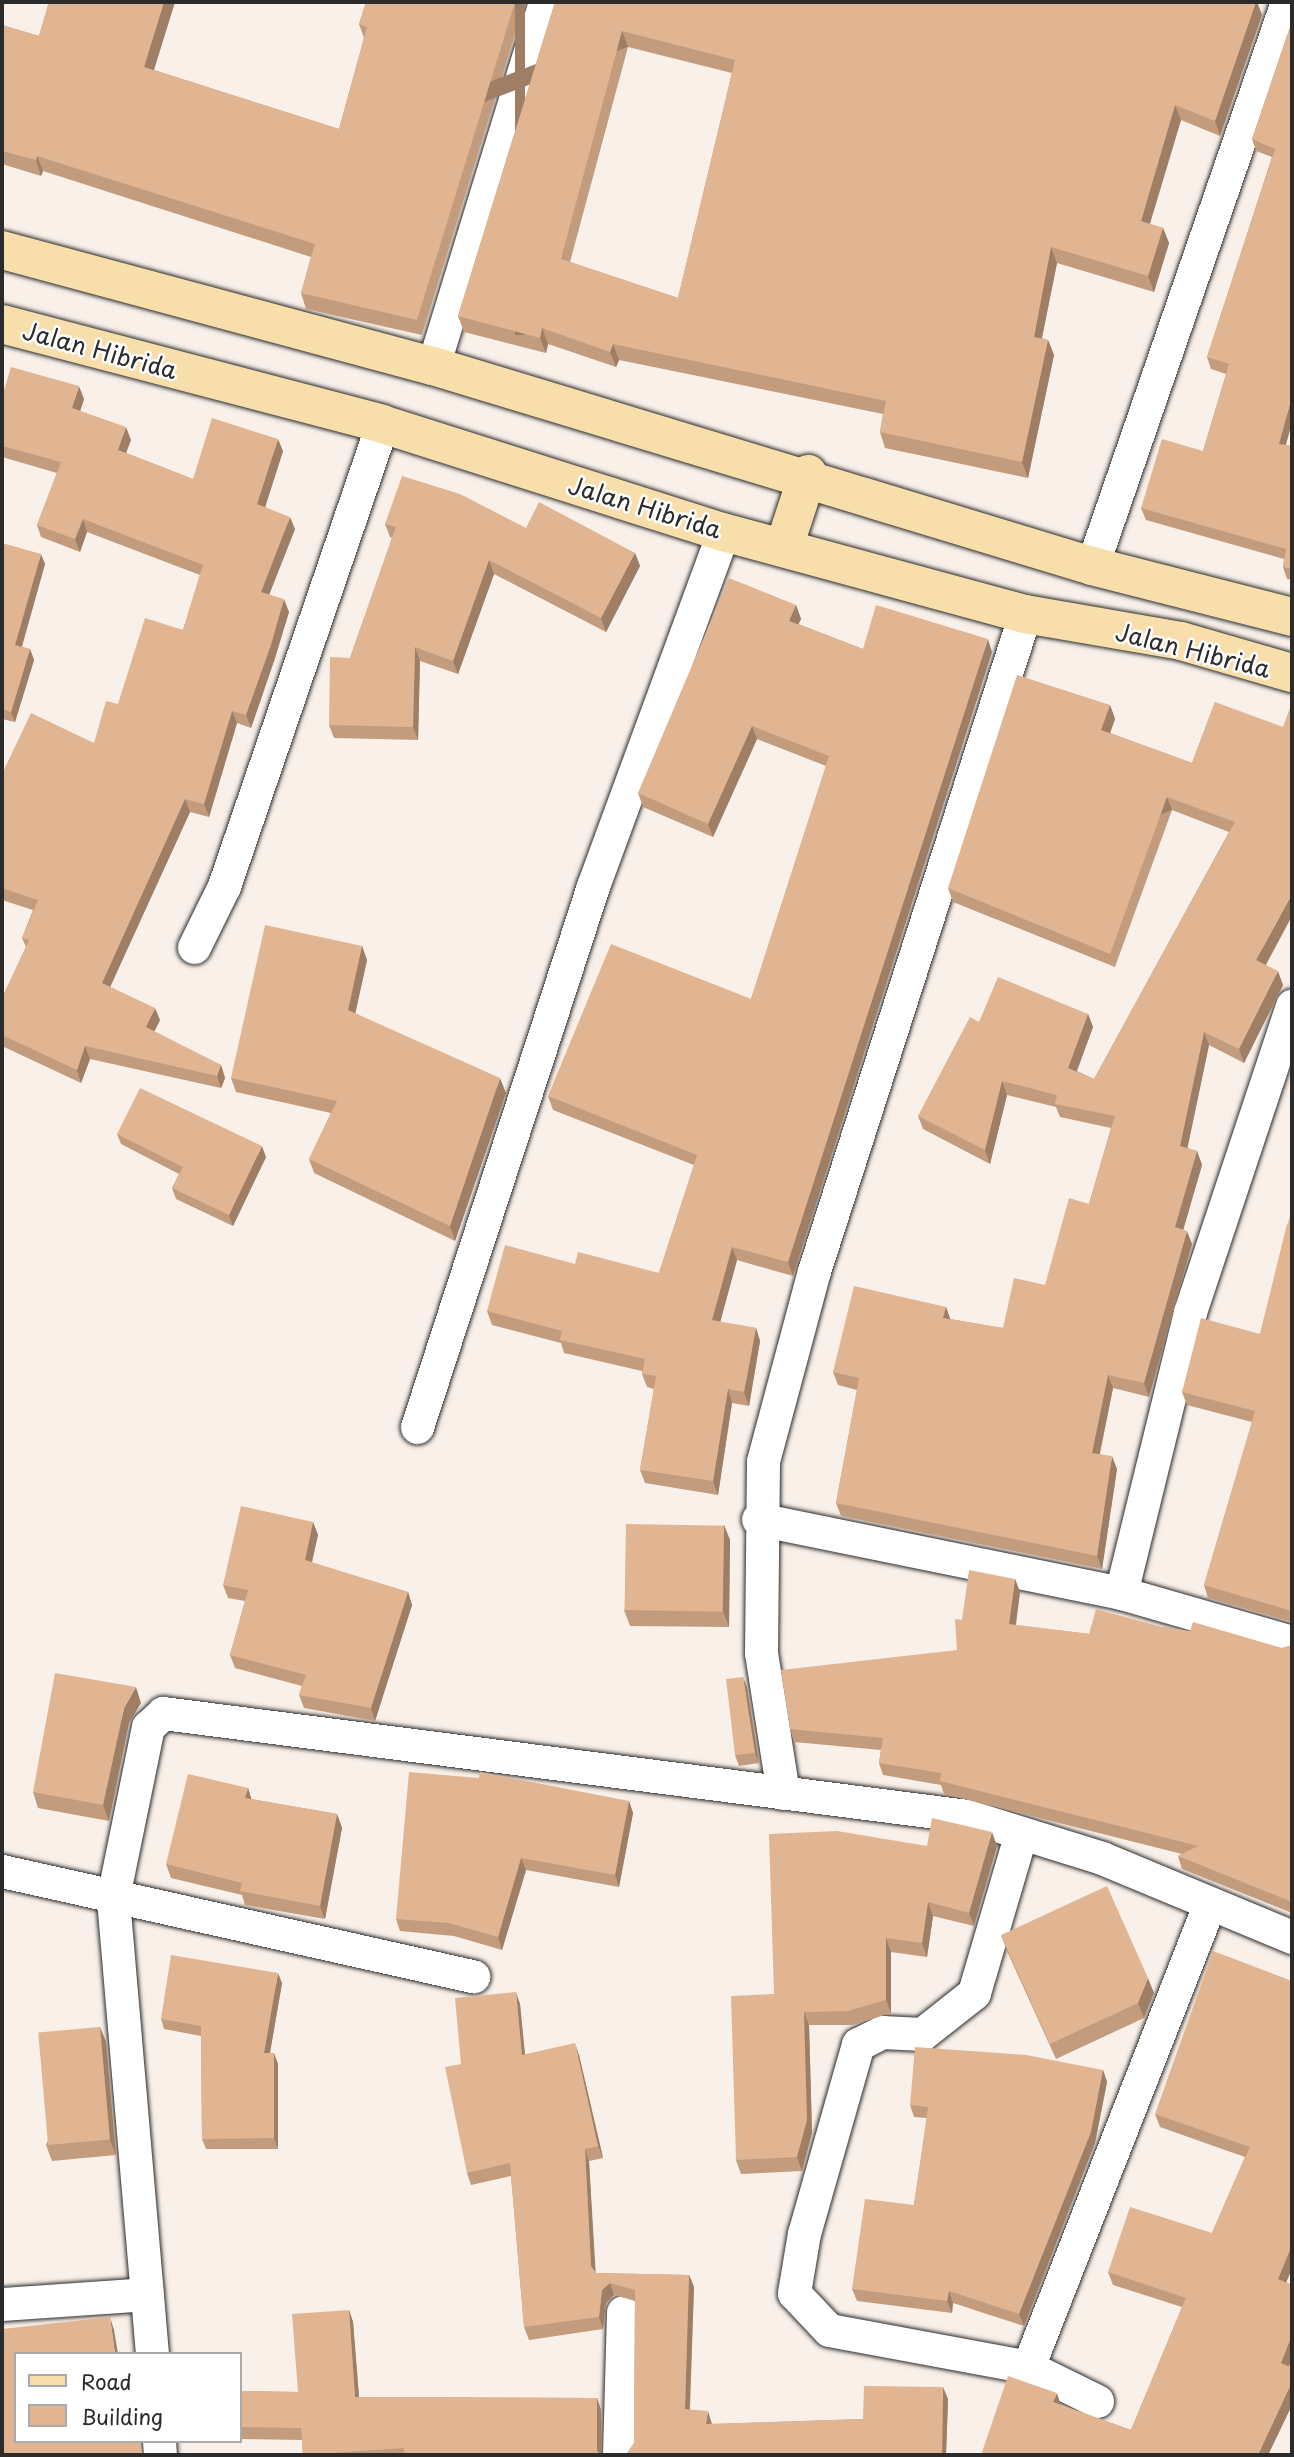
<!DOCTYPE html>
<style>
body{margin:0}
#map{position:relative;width:1294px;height:2457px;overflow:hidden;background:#f9f0e9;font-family:"Playpen Sans",sans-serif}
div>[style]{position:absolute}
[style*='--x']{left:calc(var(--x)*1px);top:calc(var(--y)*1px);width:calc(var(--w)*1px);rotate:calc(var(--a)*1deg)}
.roads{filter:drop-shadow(0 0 2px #2b2b2b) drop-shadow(0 0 2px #2b2b2b)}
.street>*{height:33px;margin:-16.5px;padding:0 16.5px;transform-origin:16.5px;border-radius:16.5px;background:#fff}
.primary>*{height:38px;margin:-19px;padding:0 19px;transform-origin:19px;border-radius:19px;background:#f8deab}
.wall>*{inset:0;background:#c29c7d}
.shaded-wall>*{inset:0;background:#9e7f66;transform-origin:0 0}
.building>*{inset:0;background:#e1b591;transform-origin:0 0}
span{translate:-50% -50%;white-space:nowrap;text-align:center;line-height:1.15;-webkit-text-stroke:5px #fff;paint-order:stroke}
.street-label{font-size:24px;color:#2b2b2b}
.frame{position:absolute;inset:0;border:4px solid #2b2b2b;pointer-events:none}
.legend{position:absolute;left:14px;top:2352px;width:228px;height:91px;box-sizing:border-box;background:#fff;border:2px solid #aaa;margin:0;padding:9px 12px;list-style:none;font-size:21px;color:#2b2b2b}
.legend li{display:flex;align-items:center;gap:14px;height:35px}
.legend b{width:35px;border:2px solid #aaa}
</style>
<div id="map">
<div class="roads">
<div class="street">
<div style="--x:433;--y:366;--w:381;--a:-72.9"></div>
<div style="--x:1092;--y:566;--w:597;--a:-70.93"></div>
<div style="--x:194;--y:947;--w:68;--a:-63.8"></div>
<div style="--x:224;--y:886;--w:488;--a:-71.1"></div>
<div style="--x:417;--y:1427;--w:569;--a:-71.98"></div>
<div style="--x:593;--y:886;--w:377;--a:-69.8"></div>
<div style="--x:758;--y:1519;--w:370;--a:11.5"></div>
<div style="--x:1121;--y:1593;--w:178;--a:16"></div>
<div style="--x:1121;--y:1593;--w:289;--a:-76.2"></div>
<div style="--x:1190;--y:1312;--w:323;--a:-71.6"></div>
<div style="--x:783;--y:1793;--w:142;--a:-98.9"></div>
<div style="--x:761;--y:1653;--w:192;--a:-89.4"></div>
<div style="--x:763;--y:1461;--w:197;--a:-75"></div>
<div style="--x:814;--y:1271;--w:690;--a:-72.2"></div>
<div style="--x:1021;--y:1833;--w:167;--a:106.4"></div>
<div style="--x:974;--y:1993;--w:66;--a:141.7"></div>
<div style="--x:922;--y:2034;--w:40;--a:-177.1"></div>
<div style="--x:882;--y:2032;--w:27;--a:153"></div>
<div style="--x:858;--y:2044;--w:197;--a:105.9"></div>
<div style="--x:804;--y:2233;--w:61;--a:99.5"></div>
<div style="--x:794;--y:2293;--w:51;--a:46.6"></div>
<div style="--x:829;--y:2330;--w:202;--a:10.5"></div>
<div style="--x:1028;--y:2367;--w:77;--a:26.2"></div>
<div style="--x:2;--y:1871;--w:483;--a:12.6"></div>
<div style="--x:2;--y:2304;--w:145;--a:-3.9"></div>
<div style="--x:152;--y:2354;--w:459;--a:-94.9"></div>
<div style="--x:113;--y:1897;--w:174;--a:-78.4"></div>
<div style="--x:148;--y:1727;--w:21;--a:-43"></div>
<div style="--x:163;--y:1713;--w:811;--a:7.3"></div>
<div style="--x:967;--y:1816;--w:141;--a:17.3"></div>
<div style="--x:1102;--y:1858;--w:206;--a:22.6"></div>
<div style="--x:1028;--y:2367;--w:498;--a:-68.6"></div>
<div style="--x:159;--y:2441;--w:14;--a:86"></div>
<div style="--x:619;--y:2455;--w:143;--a:-88.4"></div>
</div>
<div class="primary">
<div style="--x:2;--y:250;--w:446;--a:15.1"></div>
<div style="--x:433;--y:366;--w:689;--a:16.88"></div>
<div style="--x:1092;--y:566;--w:206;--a:14.3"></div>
<div style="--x:2;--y:324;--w:393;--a:14.7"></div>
<div style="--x:382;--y:424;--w:358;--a:17.6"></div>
<div style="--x:723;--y:532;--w:313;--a:15.2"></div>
<div style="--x:1025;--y:614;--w:158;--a:9.8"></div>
<div style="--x:1181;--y:641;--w:116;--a:16.1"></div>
<div style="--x:784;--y:547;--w:77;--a:-71.8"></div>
</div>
</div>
<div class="wall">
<div style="clip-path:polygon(49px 2px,175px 2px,154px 70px,339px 129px,364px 38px,359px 24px,366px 2px,525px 2px,422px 335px,306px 309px,301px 293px,311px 257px,43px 171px,41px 176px,2px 164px,2px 25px,39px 36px)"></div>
<div style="clip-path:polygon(evenodd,555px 2px,1257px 2px,1262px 15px,1220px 136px,1181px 120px,1150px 224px,1163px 228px,1169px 243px,1154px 292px,1057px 263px,1042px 338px,1048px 340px,1054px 355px,1028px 478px,885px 448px,880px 432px,883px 414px,619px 360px,616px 367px,548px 344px,546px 353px,464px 332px,458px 316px,555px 2px,628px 47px,732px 73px,678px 298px,570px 262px,628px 47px)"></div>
<div style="clip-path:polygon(1292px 21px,1286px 445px,1292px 446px,1292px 580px,1287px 579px,1283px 567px,1284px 559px,1146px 520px,1141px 508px,1203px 451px,1226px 374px,1211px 369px,1207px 357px,1272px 157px,1256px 151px,1252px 139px)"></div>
<div style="clip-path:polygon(2px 397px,84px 399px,80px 411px,131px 440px,126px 453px,193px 479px,283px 451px,265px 507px,295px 529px,269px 595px,289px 612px,275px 658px,251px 728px,237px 723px,209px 817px,190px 812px,110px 987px,160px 1020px,154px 1032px,221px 1065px,225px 1078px,221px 1088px,90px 1059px,81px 1083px,2px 1046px,2px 998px,26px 947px,22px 938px,33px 910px,2px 900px,2px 774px,94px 743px,118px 704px,183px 630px,200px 575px,87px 532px,80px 552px,41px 537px,37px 525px,57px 473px,2px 457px)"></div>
<div style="clip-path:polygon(385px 524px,526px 528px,635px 553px,640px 566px,606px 632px,494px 574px,458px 674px,420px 661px,418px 740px,334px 738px,329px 725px,350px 658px,392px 538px,390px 537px)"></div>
<div style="clip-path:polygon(2px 543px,45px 564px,22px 647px,30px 649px,34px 660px,15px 722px,2px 719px)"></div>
<div style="clip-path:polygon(796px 605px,801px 619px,798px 624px,863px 649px,992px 652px,793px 1276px,737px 1260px,720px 1322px,756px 1328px,760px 1341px,749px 1406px,732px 1403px,718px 1495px,645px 1483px,640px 1470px,654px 1389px,647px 1387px,642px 1374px,642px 1371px,564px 1353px,561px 1343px,492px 1325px,487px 1311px,575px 1264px,659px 1273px,694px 1165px,553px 1110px,548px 1096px,751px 999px,826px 766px,757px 739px,713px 837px,643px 807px,638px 793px)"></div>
<div style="clip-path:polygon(1215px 702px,1266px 965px,1283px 985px,1244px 1063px,1209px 1045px,1187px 1148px,1197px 1151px,1202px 1165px,1183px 1230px,1192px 1244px,1149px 1397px,1113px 1388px,1100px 1454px,1117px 1469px,1102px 1569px,841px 1516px,836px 1503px,857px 1390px,838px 1385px,833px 1372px,946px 1307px,950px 1319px,1003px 1328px,1045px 1285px,1089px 1204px,1111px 1128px,1060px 1117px,1056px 1107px,1007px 1095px,990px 1164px,923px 1129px,918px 1116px,979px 1022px,1088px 1014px,1093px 1027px,1077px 1071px,1094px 1079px,1229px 832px,1172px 810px,1115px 967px,953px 902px,948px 888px,1110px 705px,1115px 719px,1110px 733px,1192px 763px)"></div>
<div style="clip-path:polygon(362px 946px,367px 960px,355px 1013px,506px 1093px,455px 1241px,314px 1173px,309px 1159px,331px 1113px,236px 1092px,231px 1078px)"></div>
<div style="clip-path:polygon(117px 1134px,266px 1157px,233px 1226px,176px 1199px,172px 1188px,179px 1174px,121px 1144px)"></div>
<div style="clip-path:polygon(1292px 1211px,1292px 1622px,1208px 1598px,1204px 1585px,1252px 1422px,1187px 1405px,1182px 1392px,1260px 1334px)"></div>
<div style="clip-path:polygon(313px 1522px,318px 1535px,312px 1563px,408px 1592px,412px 1605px,375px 1721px,304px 1708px,299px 1695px,302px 1686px,235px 1668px,230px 1655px,245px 1601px,228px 1598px,223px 1585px)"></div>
<div style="clip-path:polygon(724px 1525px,730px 1540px,729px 1627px,630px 1626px,624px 1610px)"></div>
<div style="clip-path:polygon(1015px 1579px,1020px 1592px,1016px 1625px,1089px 1634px,1162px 1627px,1282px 1648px,1292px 1645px,1292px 1913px,1182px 1869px,1178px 1856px,1182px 1854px,944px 1794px,941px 1785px,883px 1775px,879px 1763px,881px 1750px,794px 1742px,790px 1729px,957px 1650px,962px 1620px)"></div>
<div style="clip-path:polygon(747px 1687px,759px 1763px,739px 1766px,735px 1755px)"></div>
<div style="clip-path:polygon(141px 1703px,129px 1723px,109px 1821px,38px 1808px,33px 1792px)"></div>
<div style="clip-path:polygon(248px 1788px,251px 1799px,337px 1814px,342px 1828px,325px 1919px,245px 1905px,242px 1895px,171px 1878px,166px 1864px)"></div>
<div style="clip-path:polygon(629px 1801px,633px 1813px,619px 1887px,526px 1870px,502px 1950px,454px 1936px,400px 1931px,396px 1919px)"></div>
<div style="clip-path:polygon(927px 1846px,997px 1846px,974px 1926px,933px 1916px,927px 1957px,891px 1952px,891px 2013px,853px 2025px,809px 2025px,812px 2133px,802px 2171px,741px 2174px,736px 2160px,774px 1994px)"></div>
<div style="clip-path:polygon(1001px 1935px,1154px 1993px,1144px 2018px,1056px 2059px,1007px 1951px)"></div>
<div style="clip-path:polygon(1292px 1981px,1292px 2269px,1286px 2282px,1292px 2285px,1292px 2359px,1289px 2367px,1292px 2368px,1292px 2405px,1268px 2455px,981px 2455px,1061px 2405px,1131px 2430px,1182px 2307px,1113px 2285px,1108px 2272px,1212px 2233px,1245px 2157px,1160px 2127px,1155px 2114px)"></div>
<div style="clip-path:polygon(282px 1983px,270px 2053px,278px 2064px,278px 2149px,206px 2149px,202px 2139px,201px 2036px,164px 2029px,161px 2019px)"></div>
<div style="clip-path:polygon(520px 2004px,525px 2054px,579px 2055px,603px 2158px,589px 2161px,595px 2272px,596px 2273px,689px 2275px,694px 2287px,690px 2410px,712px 2424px,863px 2419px,948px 2399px,946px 2455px,626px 2455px,634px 2443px,635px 2301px,614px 2295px,606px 2303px,603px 2329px,529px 2340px,524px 2327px,511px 2176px,471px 2185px,467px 2173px,461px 2064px)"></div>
<div style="clip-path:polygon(100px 2027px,106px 2042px,116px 2155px,52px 2161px,46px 2145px)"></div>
<div style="clip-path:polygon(1103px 2070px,1107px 2082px,1095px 2143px,1024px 2326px,953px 2303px,952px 2313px,857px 2301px,852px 2289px,914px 2205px,927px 2118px,914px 2117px,910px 2105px)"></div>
<div style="clip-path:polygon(349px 2310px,353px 2322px,359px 2397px,597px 2398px,601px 2410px,602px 2455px,303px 2455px,302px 2440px,240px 2439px,240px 2391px,298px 2392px)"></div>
</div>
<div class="shaded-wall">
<div style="clip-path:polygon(164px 2px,175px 2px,150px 82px,144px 67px)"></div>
<div style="left:515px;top:2px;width:10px;height:333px"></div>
<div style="clip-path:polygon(1256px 2px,1257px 2px,1262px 15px,1220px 136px,1215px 121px)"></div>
<div style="left:622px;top:31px;width:17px;height:236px;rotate:69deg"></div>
<div style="clip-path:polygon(1175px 105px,1181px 120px,1146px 236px,1141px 221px)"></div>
<div style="clip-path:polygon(37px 156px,43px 171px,41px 176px,36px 160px)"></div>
<div style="clip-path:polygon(1163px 228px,1169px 243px,1154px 292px,1148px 276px)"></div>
<div style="clip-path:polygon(1051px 247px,1057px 263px,1039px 352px,1034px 337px)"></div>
<div style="clip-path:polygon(542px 328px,548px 344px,546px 353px,540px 338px)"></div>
<div style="clip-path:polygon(1048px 340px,1054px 355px,1028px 478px,1022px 462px)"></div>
<div style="clip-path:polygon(613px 344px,619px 360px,616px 367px,610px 352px)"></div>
<div style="clip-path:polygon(79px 386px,84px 399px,77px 421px,72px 408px)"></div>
<div style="clip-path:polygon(1292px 396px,1292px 423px,1283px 455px,1279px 444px)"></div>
<div style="clip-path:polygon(126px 427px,131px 440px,122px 463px,118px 450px)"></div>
<div style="clip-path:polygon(278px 439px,283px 451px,262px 517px,257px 504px)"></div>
<div style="clip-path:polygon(290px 517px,295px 529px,265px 605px,261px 592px)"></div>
<div style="clip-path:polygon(83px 519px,87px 532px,80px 552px,75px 539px)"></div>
<div style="clip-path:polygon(635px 553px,640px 566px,606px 632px,601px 618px)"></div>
<div style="clip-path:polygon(41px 554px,45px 564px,19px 656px,15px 645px)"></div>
<div style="clip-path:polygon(489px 560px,494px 574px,458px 674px,453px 661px)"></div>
<div style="clip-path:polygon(284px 599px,289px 612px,275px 658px,251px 728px,246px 715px)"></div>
<div style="clip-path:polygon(796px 605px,801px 619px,794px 634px,789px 621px)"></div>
<div style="clip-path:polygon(988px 639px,992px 652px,793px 1276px,788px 1262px)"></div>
<div style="clip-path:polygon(415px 647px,420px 661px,418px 740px,413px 727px)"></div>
<div style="clip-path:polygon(30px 649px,34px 660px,15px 722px,11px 712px)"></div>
<div style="clip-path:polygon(1110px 705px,1115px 719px,1106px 744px,1101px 730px)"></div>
<div style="clip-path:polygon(232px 711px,237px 723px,209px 817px,204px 804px)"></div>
<div style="clip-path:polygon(752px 726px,757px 739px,713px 837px,708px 824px)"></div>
<div style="left:1167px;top:797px;width:14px;height:167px;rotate:69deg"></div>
<div style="clip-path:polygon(185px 799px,190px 812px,106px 996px,102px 983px)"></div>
<div style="clip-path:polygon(1292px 894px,1292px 916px,1261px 974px,1256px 960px)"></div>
<div style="clip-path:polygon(362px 946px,367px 960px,353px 1024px,348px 1010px)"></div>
<div style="clip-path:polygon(1278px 971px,1283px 985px,1244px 1063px,1239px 1049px)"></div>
<div style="clip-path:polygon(155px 1008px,160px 1020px,150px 1040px,146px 1027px)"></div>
<div style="clip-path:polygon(1088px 1014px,1093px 1027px,1073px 1081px,1068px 1068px)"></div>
<div style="clip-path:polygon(1204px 1032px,1209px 1045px,1185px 1160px,1180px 1146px)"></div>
<div style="clip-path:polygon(85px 1046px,90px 1059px,81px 1083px,77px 1070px)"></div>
<div style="clip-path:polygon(221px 1065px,225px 1078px,221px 1088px,217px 1076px)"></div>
<div style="clip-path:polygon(500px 1078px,506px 1093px,455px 1241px,450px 1226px)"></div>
<div style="clip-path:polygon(1002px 1081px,1007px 1095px,990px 1164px,985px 1150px)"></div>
<div style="clip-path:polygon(262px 1146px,266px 1157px,233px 1226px,229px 1215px)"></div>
<div style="clip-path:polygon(1197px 1151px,1202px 1165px,1180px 1241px,1175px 1227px)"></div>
<div style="clip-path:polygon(1187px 1231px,1192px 1244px,1149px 1397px,1144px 1383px)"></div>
<div style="clip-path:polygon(732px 1247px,737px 1260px,717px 1334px,712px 1320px)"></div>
<div style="clip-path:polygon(946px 1307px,951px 1321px,943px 1318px)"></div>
<div style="clip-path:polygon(756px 1328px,760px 1341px,749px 1406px,744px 1392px)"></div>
<div style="clip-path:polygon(1108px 1375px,1113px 1388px,1097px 1466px,1092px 1453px)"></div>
<div style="clip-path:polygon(728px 1389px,732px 1403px,718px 1495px,713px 1481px)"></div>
<div style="clip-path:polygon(1112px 1456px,1117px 1469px,1102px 1569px,1097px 1556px)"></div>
<div style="clip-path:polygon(313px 1522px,318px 1535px,309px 1573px,305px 1560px)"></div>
<div style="clip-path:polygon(724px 1525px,730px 1540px,729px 1627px,723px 1611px)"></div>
<div style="clip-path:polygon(1015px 1579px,1020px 1592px,1014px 1637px,1009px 1624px)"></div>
<div style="clip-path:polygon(408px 1592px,412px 1605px,375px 1721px,371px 1708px)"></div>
<div style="clip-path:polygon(743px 1677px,747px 1687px,759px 1763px,755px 1753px)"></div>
<div style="clip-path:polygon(136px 1687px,141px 1703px,129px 1723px,109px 1821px,103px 1805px,124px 1708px)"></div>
<div style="clip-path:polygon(248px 1788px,252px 1801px,245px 1798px)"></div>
<div style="clip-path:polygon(629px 1801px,633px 1813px,619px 1887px,615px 1875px)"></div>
<div style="clip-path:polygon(337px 1814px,342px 1828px,325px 1919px,320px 1906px)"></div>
<div style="clip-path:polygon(992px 1832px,997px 1846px,974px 1926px,969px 1913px)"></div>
<div style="clip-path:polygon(521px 1858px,526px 1870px,502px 1950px,498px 1937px)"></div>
<div style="clip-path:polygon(928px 1902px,933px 1916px,927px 1957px,922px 1943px)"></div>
<div style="clip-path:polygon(886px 1938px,891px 1952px,891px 2013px,886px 2000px)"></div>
<div style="clip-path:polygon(278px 1973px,282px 1983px,268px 2064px,264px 2053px)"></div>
<div style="clip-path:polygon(1148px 1978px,1154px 1993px,1144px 2018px,1138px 2003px)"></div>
<div style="clip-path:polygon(516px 1992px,520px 2004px,526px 2067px,522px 2055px)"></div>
<div style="clip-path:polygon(804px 2012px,809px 2025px,812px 2133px,802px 2171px,797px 2157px)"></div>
<div style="clip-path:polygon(100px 2027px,106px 2042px,116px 2155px,110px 2140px)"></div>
<div style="clip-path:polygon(575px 2043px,579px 2055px,603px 2158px,598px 2146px)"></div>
<div style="clip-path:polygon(274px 2053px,278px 2064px,278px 2149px,274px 2138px)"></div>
<div style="clip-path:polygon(1103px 2070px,1107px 2082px,1095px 2143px,1024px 2326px,1019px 2314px)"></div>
<div style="clip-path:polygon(585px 2149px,589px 2161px,596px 2278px,591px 2266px)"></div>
<div style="clip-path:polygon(1292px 2245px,1292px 2269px,1282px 2292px,1278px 2279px)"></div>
<div style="clip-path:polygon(689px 2275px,694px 2287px,689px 2422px,685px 2409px)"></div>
<div style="clip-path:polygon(610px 2283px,614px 2295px,606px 2303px,603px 2329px,599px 2317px,602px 2290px)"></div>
<div style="clip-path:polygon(949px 2291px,953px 2303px,952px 2313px,947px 2301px)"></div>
<div style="clip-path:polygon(349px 2310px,353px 2322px,360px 2409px,355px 2397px)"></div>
<div style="clip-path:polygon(110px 2317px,114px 2330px,118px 2354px,115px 2354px)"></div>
<div style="clip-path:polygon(1292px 2335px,1292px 2359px,1285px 2376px,1281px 2363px)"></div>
<div style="clip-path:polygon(1292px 2382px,1292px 2405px,1268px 2455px,1258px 2455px)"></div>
<div style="clip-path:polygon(943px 2387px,948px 2399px,946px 2455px,942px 2455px)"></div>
<div style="clip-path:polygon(1057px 2393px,1061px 2406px,1053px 2402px)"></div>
<div style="clip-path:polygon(597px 2398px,601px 2410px,602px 2455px,597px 2451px)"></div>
<div style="clip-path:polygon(708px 2411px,712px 2424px,706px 2424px)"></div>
</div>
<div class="building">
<div style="clip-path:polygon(49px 2px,164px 2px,144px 67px,339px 129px,367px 27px,359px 24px,366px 2px,515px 2px,417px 320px,301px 293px,315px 244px,37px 156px,36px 160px,2px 151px,2px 25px,39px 36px)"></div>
<div style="clip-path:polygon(evenodd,555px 2px,1256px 2px,1215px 121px,1175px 105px,1141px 221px,1163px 228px,1148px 276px,1051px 247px,1034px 337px,1048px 340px,1022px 462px,880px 432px,886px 401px,613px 344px,610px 352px,542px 328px,540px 338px,458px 316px,555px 2px,622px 31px,735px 60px,678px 298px,561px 259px,622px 31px)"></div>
<div style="clip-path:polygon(1292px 21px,1292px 396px,1279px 444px,1292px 446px,1292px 569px,1283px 567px,1286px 549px,1141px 508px,1162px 439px,1203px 451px,1229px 364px,1207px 357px,1275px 149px,1252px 139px)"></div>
<div style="clip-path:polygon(11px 367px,79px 386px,72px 408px,126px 427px,118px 450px,193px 479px,212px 418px,278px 439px,257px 504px,290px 517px,261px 592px,284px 599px,271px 645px,246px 715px,232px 711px,204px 804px,185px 799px,102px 983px,155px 1008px,146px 1027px,221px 1065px,217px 1076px,85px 1046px,77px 1070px,2px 1035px,2px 998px,29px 940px,22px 938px,38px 900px,2px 888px,2px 774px,31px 713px,94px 743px,106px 701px,118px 704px,145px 618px,183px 630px,203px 565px,83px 519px,75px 539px,37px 525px,61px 462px,2px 446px,2px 397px)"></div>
<div style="clip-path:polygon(402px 476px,460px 494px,526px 528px,539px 502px,635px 553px,601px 618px,489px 560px,453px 661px,415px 647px,413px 727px,329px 725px,330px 657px,350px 658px,396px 527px,385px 524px)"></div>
<div style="clip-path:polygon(2px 543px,41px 554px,15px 645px,30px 649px,11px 712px,2px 709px)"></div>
<div style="clip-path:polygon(729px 578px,796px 605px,789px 621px,863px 649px,876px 605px,988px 639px,788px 1262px,732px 1247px,712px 1320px,756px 1328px,744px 1392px,728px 1389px,713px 1481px,640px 1470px,656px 1376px,642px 1374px,645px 1359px,560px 1340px,562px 1331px,487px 1311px,505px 1245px,575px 1264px,578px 1252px,659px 1273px,697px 1155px,548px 1096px,611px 944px,751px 999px,829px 756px,752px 726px,708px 824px,638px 793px)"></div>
<div style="clip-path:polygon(1017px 675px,1110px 705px,1101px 730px,1192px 763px,1215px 702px,1283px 727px,1292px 702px,1292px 894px,1256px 960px,1278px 971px,1239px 1049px,1204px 1032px,1180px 1146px,1197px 1151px,1175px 1227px,1187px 1231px,1144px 1383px,1108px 1375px,1092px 1453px,1112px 1456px,1097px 1556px,836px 1503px,859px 1378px,833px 1372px,854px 1286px,946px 1307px,943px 1318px,1003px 1328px,1014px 1278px,1045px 1285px,1069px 1198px,1089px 1204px,1115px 1116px,1055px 1104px,1057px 1095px,1002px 1081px,985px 1150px,918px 1116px,970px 1017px,979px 1022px,998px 977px,1088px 1014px,1068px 1068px,1094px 1079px,1235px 822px,1167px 797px,1110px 954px,948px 888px)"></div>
<div style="clip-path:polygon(265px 925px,362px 946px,348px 1010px,500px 1078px,450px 1226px,309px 1159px,337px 1101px,231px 1078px)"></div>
<div style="clip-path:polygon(140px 1088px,262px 1146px,229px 1215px,172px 1188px,183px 1167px,117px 1134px)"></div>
<div style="clip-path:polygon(1292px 1211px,1292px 1611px,1204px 1585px,1255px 1411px,1182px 1392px,1201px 1318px,1260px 1334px,1286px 1228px)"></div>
<div style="clip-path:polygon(241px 1506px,313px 1522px,305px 1560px,408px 1592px,371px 1708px,299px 1695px,306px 1675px,230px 1655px,248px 1590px,223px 1585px)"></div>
<div style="left:626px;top:1524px;width:98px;height:86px;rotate:1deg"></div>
<div style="clip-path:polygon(969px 1570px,1015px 1579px,1009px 1624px,1089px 1634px,1096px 1609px,1162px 1627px,1190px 1631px,1193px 1622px,1282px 1648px,1292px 1645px,1292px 1902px,1178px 1856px,1198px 1846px,940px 1781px,941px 1773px,879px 1763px,883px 1738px,790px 1729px,781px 1670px,957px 1650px,955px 1619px,962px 1620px)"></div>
<div style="clip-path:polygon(55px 1673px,136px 1687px,124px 1708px,103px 1805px,33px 1792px)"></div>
<div style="clip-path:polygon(743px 1677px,755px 1753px,735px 1755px,726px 1679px)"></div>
<div style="clip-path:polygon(409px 1772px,479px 1778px,480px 1772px,629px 1801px,615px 1875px,521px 1858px,498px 1937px,449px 1923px,396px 1919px)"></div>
<div style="clip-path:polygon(188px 1774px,248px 1788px,245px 1798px,337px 1814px,320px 1906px,240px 1891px,242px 1883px,166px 1864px)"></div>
<div style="clip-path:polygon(932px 1818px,992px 1832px,969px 1913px,928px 1902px,922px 1943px,886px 1938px,886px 2000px,848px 2011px,804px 2012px,807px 2120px,797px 2157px,736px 2160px,731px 1996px,774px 1994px,769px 1834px,837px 1831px,927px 1846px)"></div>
<div style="clip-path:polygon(1107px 1886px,1148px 1978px,1138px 2003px,1050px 2044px,1001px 1935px)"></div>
<div style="clip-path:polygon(1213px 1951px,1292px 1981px,1292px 2245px,1278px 2279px,1292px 2285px,1292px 2335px,1281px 2363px,1292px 2368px,1292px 2382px,1258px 2455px,981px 2455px,1008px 2376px,1057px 2393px,1053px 2402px,1131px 2430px,1186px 2298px,1108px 2272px,1130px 2207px,1212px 2233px,1250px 2147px,1155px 2114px)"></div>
<div style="clip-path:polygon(171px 1955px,278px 1973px,264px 2053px,274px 2053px,274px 2138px,202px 2139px,201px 2026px,161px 2019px)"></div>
<div style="clip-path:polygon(516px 1992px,522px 2055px,575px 2043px,598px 2146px,585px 2149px,591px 2266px,596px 2273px,689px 2275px,685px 2409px,708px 2411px,706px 2424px,863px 2419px,864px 2386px,943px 2387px,942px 2455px,626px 2455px,634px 2443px,635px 2290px,610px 2283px,602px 2290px,599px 2317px,524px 2327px,510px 2163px,467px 2173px,445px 2067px,461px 2064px,455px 1998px)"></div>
<div style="left:100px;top:2027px;width:113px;height:62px;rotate:85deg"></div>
<div style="clip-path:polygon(915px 2047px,1026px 2055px,1103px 2070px,1091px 2132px,1019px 2314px,949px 2291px,947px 2301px,852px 2289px,865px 2199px,914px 2205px,928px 2107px,910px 2105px)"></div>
<div style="clip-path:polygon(349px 2310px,355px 2397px,597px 2398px,597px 2451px,601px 2455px,404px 2455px,404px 2448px,303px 2455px,301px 2428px,240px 2427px,240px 2391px,298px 2392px,292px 2314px)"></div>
<div style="clip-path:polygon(110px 2317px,115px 2354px,16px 2354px,16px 2441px,139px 2441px,143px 2455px,2px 2455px,2px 2329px)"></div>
</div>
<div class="street-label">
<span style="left:100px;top:350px;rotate:15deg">Jalan Hibrida</span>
<span style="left:645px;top:507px;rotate:17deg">Jalan Hibrida</span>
<span style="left:1193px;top:650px;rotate:14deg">Jalan Hibrida</span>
</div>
<div class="frame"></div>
<ul class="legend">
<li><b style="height:9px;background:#f8deab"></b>Road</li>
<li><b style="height:19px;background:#e1b591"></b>Building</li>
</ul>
</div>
